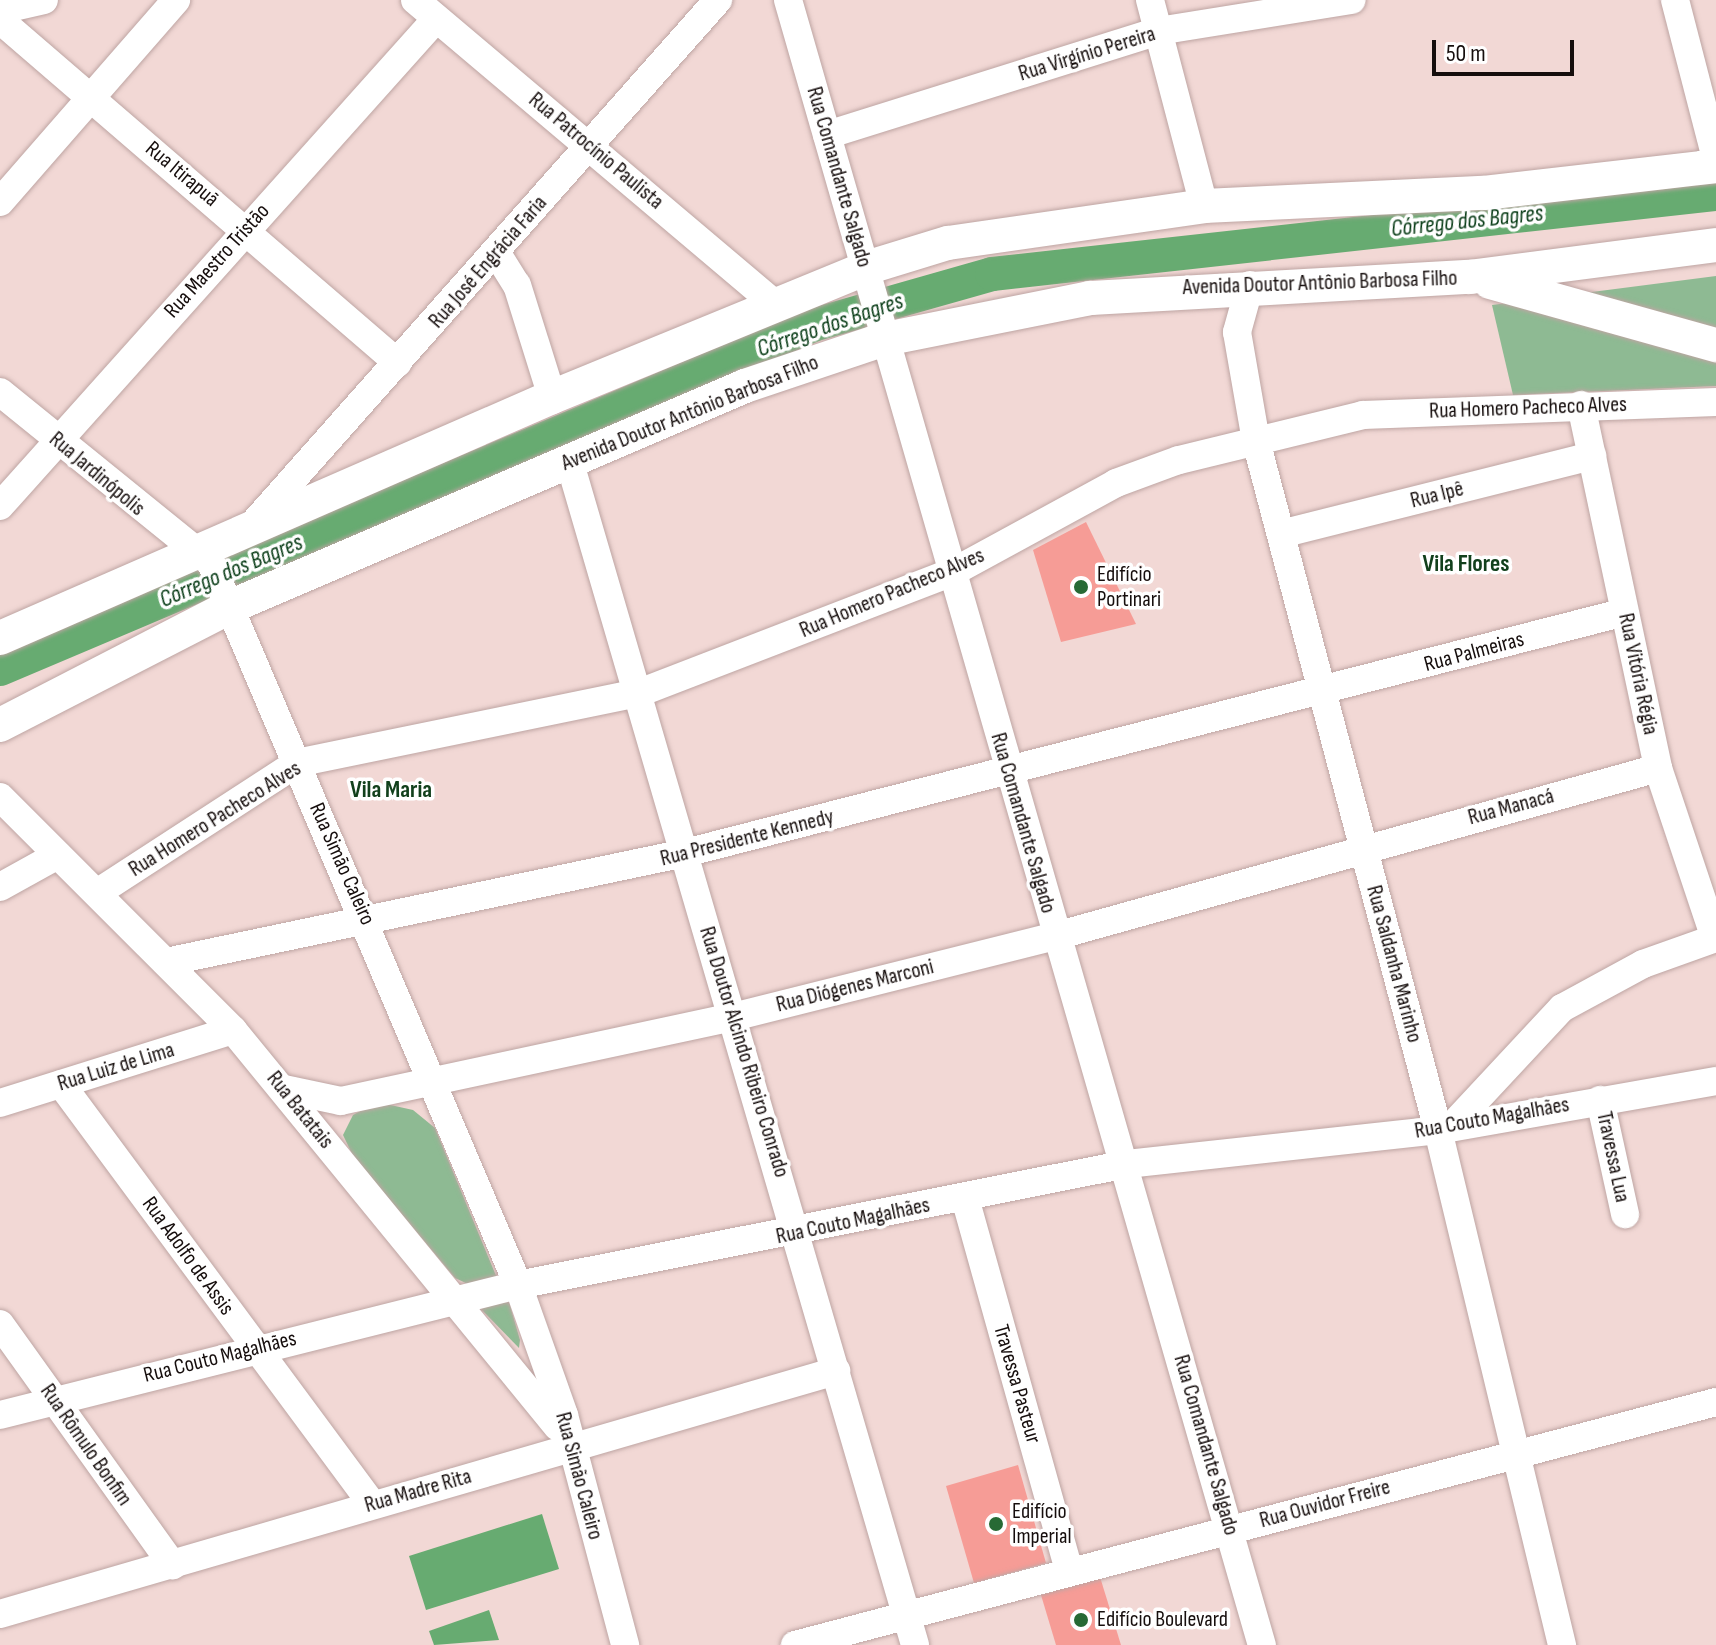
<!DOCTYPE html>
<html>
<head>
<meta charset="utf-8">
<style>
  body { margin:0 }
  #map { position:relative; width:1716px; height:1645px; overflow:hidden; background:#f2d8d5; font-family:"Sofia Sans Condensed",sans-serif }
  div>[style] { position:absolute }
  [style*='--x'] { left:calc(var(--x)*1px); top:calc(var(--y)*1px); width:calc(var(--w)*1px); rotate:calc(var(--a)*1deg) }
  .green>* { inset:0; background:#8eba93 }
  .water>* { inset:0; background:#67ab71 }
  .river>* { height:34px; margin:-17px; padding:0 17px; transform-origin:17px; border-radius:17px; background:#67ab71 }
  .building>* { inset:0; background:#f69c96 }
  .roads { filter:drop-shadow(0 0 2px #bea5a3) drop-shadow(0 0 2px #bea5a3) }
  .minor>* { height:28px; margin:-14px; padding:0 14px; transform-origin:14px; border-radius:14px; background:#fff }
  .major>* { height:34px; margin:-17px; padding:0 17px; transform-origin:17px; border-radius:17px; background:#fff }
  .dots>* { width:22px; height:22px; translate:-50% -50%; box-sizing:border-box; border:4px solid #fff; border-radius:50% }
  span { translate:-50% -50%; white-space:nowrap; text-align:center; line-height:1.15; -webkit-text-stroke:7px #fff; paint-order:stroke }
  .street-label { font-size:22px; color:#160e0d }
  .poi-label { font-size:22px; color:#160e0d }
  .left { translate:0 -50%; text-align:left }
  .water-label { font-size:24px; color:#063a14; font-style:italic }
  .neighbourhood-label { font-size:24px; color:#12401c; font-weight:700 }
  .scale { position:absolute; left:1432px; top:40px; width:142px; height:36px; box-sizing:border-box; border:4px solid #160e0d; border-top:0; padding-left:10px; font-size:24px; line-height:28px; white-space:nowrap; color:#160e0d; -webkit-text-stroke:6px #fff; paint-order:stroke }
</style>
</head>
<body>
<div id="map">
  <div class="green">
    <i style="clip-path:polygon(1716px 276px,1716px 386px,1513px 395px,1492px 305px)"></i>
    <i style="clip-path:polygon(377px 1102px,413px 1110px,435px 1128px,497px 1278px,470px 1285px,455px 1278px,353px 1156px,343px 1135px,353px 1115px)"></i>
    <i style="clip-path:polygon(509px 1302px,520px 1340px,519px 1348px,478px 1306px)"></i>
  </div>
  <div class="water">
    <i style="clip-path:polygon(542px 1514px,559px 1569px,426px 1610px,409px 1556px)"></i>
    <i style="clip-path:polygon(489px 1610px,499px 1640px,434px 1645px,429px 1631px)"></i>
  </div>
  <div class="river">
    <i style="--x:0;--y:669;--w:883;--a:-22.93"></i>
    <i style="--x:813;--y:325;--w:186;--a:-15.9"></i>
    <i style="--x:992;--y:274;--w:728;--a:-6.31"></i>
  </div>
  <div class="building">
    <i style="clip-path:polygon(1086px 522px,1136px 624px,1061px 642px,1033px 550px)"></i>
    <i style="clip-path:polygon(1018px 1465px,1046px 1563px,974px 1583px,946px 1486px)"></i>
    <i style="clip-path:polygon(1100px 1577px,1121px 1645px,1056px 1645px,1041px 1595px)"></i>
  </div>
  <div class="roads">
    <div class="minor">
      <i style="--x:415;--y:0;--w:471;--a:40.2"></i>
      <i style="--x:788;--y:0;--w:1712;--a:73.93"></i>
      <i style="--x:1150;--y:0;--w:213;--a:75.3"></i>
      <i style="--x:1675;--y:0;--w:163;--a:75.5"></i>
      <i style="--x:0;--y:10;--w:45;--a:-12.8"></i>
      <i style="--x:0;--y:20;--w:525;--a:40.76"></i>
      <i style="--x:827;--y:135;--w:347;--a:-17.4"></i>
      <i style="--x:1158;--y:31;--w:196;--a:-9.1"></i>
      <i style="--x:0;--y:202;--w:268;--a:-48.9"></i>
      <i style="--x:496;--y:252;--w:39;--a:58"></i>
      <i style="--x:517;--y:285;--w:117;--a:72.6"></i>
      <i style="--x:1250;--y:285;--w:49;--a:105.5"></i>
      <i style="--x:1237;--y:332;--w:111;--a:80.1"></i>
      <i style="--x:1256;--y:441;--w:713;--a:75.2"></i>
      <i style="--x:1438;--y:1130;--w:530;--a:76.46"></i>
      <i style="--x:0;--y:392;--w:272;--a:39"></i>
      <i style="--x:211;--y:563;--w:785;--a:66.96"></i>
      <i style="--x:518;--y:1285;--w:138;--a:70.5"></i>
      <i style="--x:564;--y:1415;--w:238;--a:75.1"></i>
      <i style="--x:1581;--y:405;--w:371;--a:78"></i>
      <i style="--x:1658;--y:768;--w:179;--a:71.5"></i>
      <i style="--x:569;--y:460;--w:1234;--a:73.72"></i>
      <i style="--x:0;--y:506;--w:654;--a:-48.16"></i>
      <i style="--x:255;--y:522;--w:698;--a:-48.43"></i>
      <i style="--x:1281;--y:534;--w:321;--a:-14.1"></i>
      <i style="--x:0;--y:797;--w:330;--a:45"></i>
      <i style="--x:233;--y:1030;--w:512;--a:50.71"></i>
      <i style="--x:0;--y:887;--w:66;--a:-28.9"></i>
      <i style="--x:97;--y:893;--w:239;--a:-33"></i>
      <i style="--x:297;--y:763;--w:349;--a:-11.6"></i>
      <i style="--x:639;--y:693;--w:337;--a:-21.1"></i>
      <i style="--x:953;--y:572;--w:186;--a:-28.6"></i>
      <i style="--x:1116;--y:483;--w:67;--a:-20.1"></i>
      <i style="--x:1179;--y:460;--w:189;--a:-13.7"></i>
      <i style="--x:1363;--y:415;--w:353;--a:-2.1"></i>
      <i style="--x:166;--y:962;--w:530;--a:-11.86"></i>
      <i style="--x:685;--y:853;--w:970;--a:-14.38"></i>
      <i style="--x:61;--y:1084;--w:523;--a:53.48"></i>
      <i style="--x:284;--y:1089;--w:58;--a:11.9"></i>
      <i style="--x:341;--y:1101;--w:401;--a:-12.1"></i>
      <i style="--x:733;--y:1017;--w:333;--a:-14.1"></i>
      <i style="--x:1056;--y:936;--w:625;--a:-15.59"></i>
      <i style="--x:1600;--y:1100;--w:117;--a:77.6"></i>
      <i style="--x:0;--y:1103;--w:244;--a:-17.4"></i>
      <i style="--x:1450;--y:1128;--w:164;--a:-47"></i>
      <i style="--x:1562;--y:1008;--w:92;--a:-28.5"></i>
      <i style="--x:1643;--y:964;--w:77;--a:-19.6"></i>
      <i style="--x:965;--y:1198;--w:387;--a:74.4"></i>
      <i style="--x:0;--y:1324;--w:297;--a:54.4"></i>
      <i style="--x:0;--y:1415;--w:534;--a:-14.09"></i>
      <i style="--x:518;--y:1285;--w:621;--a:-11.24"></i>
      <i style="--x:1127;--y:1164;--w:313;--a:-6.2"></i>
      <i style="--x:1438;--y:1130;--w:282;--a:-10"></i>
      <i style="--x:0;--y:1614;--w:871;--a:-16.21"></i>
      <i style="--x:795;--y:1645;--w:953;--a:-14.78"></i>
    </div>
    <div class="major">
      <i style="--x:1490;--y:282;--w:235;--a:15.6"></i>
      <i style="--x:0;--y:638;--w:602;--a:-23.59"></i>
      <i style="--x:552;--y:397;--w:339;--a:-22.3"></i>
      <i style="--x:866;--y:268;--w:86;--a:-17"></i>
      <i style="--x:948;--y:243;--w:259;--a:-8.2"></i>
      <i style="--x:1204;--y:206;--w:280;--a:-2.7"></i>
      <i style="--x:1484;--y:193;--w:234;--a:-6.6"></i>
      <i style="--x:0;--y:725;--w:261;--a:-27.2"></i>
      <i style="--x:232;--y:606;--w:558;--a:-23.21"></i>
      <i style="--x:745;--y:386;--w:148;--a:-18.6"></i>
      <i style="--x:885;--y:339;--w:209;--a:-11.3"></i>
      <i style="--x:1090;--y:298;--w:381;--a:-3.2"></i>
      <i style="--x:1470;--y:277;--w:248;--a:-7.4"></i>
    </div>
  </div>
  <div class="dots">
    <i style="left:1081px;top:587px;background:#276a35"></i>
    <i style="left:996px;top:1524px;background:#276a35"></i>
    <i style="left:1081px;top:1620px;background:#276a35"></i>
  </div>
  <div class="street-label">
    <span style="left:1087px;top:54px;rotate:-17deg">Rua Virgínio Pereira</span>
    <span style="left:596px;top:151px;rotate:40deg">Rua Patrocínio Paulista</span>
    <span style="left:182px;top:174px;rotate:40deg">Rua Itirapuã</span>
    <span style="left:839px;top:177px;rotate:74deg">Rua Comandante Salgado</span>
    <span style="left:217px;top:261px;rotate:-48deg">Rua Maestro Tristão</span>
    <span style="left:488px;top:262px;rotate:-49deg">Rua José Engrácia Faria</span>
    <span style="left:1320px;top:283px;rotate:-2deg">Avenida Doutor Antônio Barbosa Filho</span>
    <span style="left:1528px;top:408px;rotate:-2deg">Rua Homero Pacheco Alves</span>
    <span style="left:690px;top:413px;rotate:-22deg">Avenida Doutor Antônio Barbosa Filho</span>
    <span style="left:97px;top:474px;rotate:40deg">Rua Jardinópolis</span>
    <span style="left:1437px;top:495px;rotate:-14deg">Rua Ipê</span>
    <span style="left:892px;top:593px;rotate:-23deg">Rua Homero Pacheco Alves</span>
    <span style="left:1474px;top:652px;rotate:-15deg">Rua Palmeiras</span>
    <span style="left:1638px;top:674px;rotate:78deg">Rua Vitória Régia</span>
    <span style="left:1511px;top:807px;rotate:-15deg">Rua Manacá</span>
    <span style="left:215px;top:819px;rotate:-32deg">Rua Homero Pacheco Alves</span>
    <span style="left:1023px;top:823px;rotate:74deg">Rua Comandante Salgado</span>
    <span style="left:747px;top:838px;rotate:-14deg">Rua Presidente Kennedy</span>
    <span style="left:342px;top:864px;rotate:66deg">Rua Simão Caleiro</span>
    <span style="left:1394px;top:964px;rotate:75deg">Rua Saldanha Marinho</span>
    <span style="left:855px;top:986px;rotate:-14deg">Rua Diógenes Marconi</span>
    <span style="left:744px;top:1052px;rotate:73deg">Rua Doutor Alcindo Ribeiro Conrado</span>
    <span style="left:116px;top:1067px;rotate:-17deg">Rua Luiz de Lima</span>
    <span style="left:300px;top:1110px;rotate:51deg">Rua Batatais</span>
    <span style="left:1492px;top:1118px;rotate:-10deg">Rua Couto Magalhães</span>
    <span style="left:1613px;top:1157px;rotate:78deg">Travessa Lua</span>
    <span style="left:853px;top:1221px;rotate:-12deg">Rua Couto Magalhães</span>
    <span style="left:188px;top:1256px;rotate:54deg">Rua Adolfo de Assis</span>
    <span style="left:220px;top:1357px;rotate:-14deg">Rua Couto Magalhães</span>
    <span style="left:1017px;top:1384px;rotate:74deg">Travessa Pasteur</span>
    <span style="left:86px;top:1445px;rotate:55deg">Rua Rômulo Bonfim</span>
    <span style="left:1206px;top:1445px;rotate:74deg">Rua Comandante Salgado</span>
    <span style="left:579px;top:1476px;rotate:75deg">Rua Simão Caleiro</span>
    <span style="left:418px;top:1491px;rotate:-16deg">Rua Madre Rita</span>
    <span style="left:1325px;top:1504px;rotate:-15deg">Rua Ouvidor Freire</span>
  </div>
  <div class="poi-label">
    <span class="left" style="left:1097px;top:587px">Edifício<br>Portinari</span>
    <span class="left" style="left:1012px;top:1524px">Edifício<br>Imperial</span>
    <span class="left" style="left:1097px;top:1620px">Edifício Boulevard</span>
  </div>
  <div class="water-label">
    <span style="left:1467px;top:221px;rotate:-6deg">Córrego dos Bagres</span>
    <span style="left:830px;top:325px;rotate:-19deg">Córrego dos Bagres</span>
    <span style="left:231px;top:571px;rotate:-23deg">Córrego dos Bagres</span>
  </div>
  <div class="neighbourhood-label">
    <span style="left:1466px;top:564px">Vila Flores</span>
    <span style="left:391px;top:790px">Vila Maria</span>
  </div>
  <div class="scale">50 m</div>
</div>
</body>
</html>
